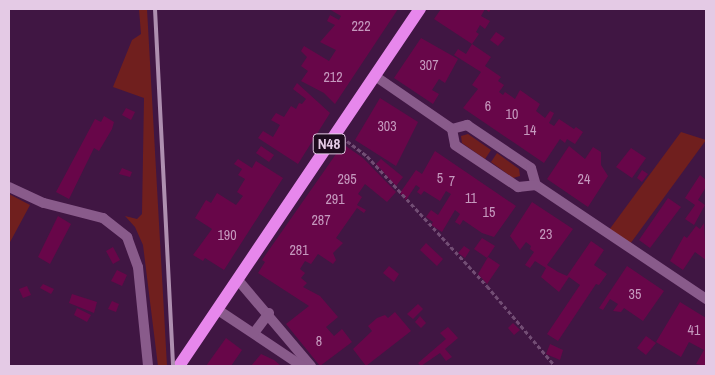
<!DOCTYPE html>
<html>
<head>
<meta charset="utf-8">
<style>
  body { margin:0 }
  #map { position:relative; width:715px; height:375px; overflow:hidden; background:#401643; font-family:"Archivo Narrow",sans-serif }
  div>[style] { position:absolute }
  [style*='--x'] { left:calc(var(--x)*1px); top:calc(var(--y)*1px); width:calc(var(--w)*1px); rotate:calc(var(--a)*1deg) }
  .green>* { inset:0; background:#701f1e }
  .building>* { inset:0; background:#680649 }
  .path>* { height:3px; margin-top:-1.5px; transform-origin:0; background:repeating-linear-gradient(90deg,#724d74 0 4px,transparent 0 6.5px) }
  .street>* { height:10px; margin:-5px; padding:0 5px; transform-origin:5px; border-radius:5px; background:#895b8b }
  .primary>* { height:12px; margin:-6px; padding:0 6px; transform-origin:6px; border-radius:6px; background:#e787ec }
  .rail>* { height:4px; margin:-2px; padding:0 2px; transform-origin:2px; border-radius:2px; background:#ae8fb0 }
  span { translate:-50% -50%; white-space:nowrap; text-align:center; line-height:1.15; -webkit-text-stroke:4px #1d0b1e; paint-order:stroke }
  .number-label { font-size:14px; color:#c599be }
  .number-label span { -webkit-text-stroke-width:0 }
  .shield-label span { padding:1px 4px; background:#1d0b1e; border:1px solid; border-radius:4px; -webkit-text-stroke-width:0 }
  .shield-label { font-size:15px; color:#e4cae5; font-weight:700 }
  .frame { position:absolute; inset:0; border:10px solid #e4cae5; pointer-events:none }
</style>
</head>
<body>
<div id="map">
  <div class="green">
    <i style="clip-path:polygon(139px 9px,147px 9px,167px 366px,158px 366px,143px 245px,135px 227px,125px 216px,137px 219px,142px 214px,144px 98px,113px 87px,132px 40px,141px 34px)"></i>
    <i style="clip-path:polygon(681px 132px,706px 140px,630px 244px,609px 230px)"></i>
    <i style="clip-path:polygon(468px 134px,491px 150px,485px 159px,462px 143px,461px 136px)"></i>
    <i style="clip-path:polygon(497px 153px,519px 169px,520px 176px,513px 178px,491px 162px)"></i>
    <i style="clip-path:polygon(9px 194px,30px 205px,9px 244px)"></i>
  </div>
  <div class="building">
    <i style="clip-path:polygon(329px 9px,398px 9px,335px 104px,324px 93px,301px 81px,308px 71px,301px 66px,307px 57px,301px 51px,304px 46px,329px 61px,336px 50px,320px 42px,335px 25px,327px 21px,330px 15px,339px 20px,341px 16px)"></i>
    <i style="clip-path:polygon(441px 9px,491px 9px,489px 12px,485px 9px,481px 16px,490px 21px,485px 29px,480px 25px,476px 32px,479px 34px,472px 44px,491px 57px,485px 66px,501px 77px,498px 81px,504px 85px,499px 92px,503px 95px,505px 92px,515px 99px,520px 90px,540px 104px,536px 111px,545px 118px,550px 111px,554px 113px,549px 123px,554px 126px,559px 119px,574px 129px,576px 127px,583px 132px,575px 144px,567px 139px,565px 143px,560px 139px,544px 163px,463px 108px,478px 89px,472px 85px,481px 72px,454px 55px,458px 49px,466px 54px,472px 44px,434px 19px)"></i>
    <i style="clip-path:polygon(496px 32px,505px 38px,498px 46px,490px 40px)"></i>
    <i style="clip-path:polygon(421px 38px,458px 59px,445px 83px,439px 79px,432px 90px,439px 94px,433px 104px,394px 78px)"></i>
    <i style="clip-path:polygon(297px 83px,330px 113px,298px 164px,258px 138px,263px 131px,273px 137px,280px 125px,271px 120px,276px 113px,284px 117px,291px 106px,296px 109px,299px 103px,302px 104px,306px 99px,293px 89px)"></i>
    <i style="clip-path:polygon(380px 98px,418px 122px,396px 166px,355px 140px)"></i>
    <i style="clip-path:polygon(126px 108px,135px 112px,131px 120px,122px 115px)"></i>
    <i style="clip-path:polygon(104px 116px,114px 122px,112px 129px,99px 151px,94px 148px,69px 199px,56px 192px,95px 119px,101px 122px)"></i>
    <i style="clip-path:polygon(343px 144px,363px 158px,396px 192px,387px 202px,365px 184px,358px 194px,362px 197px,357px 205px,366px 210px,364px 213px,357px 208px,336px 238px,343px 243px,333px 253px,336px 260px,333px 264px,318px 254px,311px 264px,305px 261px,300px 269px,305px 273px,301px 278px,307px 283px,303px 287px,320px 296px,338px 317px,326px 327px,334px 336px,342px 329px,352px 342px,320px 366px,286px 324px,309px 306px,258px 273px,265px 262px,262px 260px)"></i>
    <i style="clip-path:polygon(261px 146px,274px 155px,269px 162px,256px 153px)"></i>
    <i style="clip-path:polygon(569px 146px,585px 159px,593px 147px,601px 152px,601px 165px,608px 176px,588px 207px,547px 179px)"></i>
    <i style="clip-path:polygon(631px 148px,646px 158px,632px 178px,616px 167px)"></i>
    <i style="clip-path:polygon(435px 151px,516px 206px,494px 237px,482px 233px,463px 220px,460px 225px,455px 222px,460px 214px,455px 210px,442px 232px,431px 225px,433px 222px,426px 217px,431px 210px,438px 215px,451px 194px,446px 191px,440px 201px,424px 191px,421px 195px,417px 192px,420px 188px,416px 185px,406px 200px,400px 193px,416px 170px,422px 174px)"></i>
    <i style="clip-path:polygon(238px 159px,252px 168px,256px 161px,283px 178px,224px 270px,205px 258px,203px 261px,193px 255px,212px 229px,195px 218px,206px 200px,211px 203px,217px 193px,236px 205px,243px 196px,237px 192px,245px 179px,238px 175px,242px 169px,234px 164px)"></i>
    <i style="clip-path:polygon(381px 159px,403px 177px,396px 186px,376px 164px)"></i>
    <i style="clip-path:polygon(122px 168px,132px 172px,130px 177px,119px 174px)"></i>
    <i style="clip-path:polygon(642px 170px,648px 174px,642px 182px,637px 178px)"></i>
    <i style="clip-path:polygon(700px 175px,706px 180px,706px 187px,698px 200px,705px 205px,694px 225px,685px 219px,695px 205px,685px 198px)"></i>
    <i style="clip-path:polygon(668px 198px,681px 207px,650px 248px,639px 240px)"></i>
    <i style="clip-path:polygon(532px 202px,573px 229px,547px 265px,558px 272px,567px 276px,591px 241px,604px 250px,594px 265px,607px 274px,599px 285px,596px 284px,558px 341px,547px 334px,580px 285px,569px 277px,559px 292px,541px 277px,546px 268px,535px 261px,530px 268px,525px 265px,534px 252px,530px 249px,531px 246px,526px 242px,520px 250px,510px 236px)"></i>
    <i style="clip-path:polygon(58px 216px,71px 224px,50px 264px,38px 257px)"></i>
    <i style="clip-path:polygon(704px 223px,706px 260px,695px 252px,683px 270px,670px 261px,684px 236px,687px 238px,696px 226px,700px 229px)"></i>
    <i style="clip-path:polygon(482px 238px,495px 246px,487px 258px,474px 249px)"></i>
    <i style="clip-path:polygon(426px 243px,443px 259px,437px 266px,420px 250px)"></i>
    <i style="clip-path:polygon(464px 246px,470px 250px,465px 258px,458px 253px)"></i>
    <i style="clip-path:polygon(113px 247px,120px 260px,113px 264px,106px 251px)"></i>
    <i style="clip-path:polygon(488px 257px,500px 265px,487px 284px,478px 274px)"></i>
    <i style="clip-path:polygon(389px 266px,399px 274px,394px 282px,383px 273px)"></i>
    <i style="clip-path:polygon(627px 266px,664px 291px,643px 321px,624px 308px,621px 312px,613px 311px,618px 304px,610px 299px,603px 310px,599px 308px)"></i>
    <i style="clip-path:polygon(117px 270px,127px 275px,122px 286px,111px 281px)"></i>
    <i style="clip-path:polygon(43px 284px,54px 289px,51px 294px,40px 288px)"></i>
    <i style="clip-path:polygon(27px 286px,31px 295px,23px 298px,19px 289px)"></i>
    <i style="clip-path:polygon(72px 294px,97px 302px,94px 313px,69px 303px)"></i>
    <i style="clip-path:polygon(112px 301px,119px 304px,116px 312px,108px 309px)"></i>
    <i style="clip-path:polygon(680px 302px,706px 318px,706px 366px,696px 364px,704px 350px,689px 342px,681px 357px,656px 342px)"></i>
    <i style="clip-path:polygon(418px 304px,423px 309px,413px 319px,407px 314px)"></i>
    <i style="clip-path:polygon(77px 308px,91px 315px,87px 322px,74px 315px)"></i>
    <i style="clip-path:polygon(395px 312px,411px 331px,366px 366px,353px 349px,372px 331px,368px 326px,377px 318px,385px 315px,388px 318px)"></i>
    <i style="clip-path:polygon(420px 316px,426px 323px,421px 328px,415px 322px)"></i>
    <i style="clip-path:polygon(513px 323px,520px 330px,514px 335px,508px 328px)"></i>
    <i style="clip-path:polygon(448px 327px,458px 338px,445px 349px,452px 357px,446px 361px,440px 353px,421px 366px,418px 363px,446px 339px,440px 333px)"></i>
    <i style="clip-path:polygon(646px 336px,656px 343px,646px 355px,637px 348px)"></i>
    <i style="clip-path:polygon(226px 338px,242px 350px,231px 366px,206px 366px)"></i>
    <i style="clip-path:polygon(550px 344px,563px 350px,560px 360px,546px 354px)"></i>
    <i style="clip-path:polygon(261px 354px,274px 360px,281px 366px,251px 366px)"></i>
  </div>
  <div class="path">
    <i style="--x:347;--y:141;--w:25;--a:37"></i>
    <i style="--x:367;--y:156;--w:177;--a:47.3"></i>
    <i style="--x:487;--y:286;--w:105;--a:49.6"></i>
  </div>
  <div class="street">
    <i style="--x:375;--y:76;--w:93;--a:34.5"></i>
    <i style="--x:452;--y:129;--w:16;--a:-15"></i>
    <i style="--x:467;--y:125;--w:77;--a:33.9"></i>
    <i style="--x:531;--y:168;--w:18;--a:74"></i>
    <i style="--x:536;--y:185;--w:205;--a:33.8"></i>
    <i style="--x:452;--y:129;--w:16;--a:79"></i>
    <i style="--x:455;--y:145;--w:76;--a:33.7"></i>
    <i style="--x:518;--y:187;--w:18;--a:-6"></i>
    <i style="--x:9;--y:187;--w:38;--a:25"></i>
    <i style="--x:44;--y:203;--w:61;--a:14.3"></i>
    <i style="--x:103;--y:218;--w:31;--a:38"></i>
    <i style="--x:127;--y:237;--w:32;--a:70"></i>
    <i style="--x:138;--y:267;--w:100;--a:84.2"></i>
    <i style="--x:238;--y:280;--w:113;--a:49.7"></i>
    <i style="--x:218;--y:310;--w:101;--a:33.7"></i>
    <i style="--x:254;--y:333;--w:25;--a:-53"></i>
  </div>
  <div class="primary">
    <i style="--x:179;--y:366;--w:431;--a:-56"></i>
  </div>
  <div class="rail">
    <i style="--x:155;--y:9;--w:357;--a:87.1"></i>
  </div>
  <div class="number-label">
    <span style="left:361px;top:26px">222</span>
    <span style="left:429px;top:65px">307</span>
    <span style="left:333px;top:77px">212</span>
    <span style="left:488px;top:106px">6</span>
    <span style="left:512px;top:114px">10</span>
    <span style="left:387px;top:126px">303</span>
    <span style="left:530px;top:130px">14</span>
    <span style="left:440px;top:178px">5</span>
    <span style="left:347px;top:179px">295</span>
    <span style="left:584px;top:179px">24</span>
    <span style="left:452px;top:181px">7</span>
    <span style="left:471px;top:198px">11</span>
    <span style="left:335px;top:199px">291</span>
    <span style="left:489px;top:212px">15</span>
    <span style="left:321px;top:220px">287</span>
    <span style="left:546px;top:234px">23</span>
    <span style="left:227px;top:235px">190</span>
    <span style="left:299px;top:250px">281</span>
    <span style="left:635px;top:294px">35</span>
    <span style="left:694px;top:330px">41</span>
    <span style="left:319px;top:341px">8</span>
  </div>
  <div class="shield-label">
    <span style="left:329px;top:144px">N48</span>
  </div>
  <div class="frame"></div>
</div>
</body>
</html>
